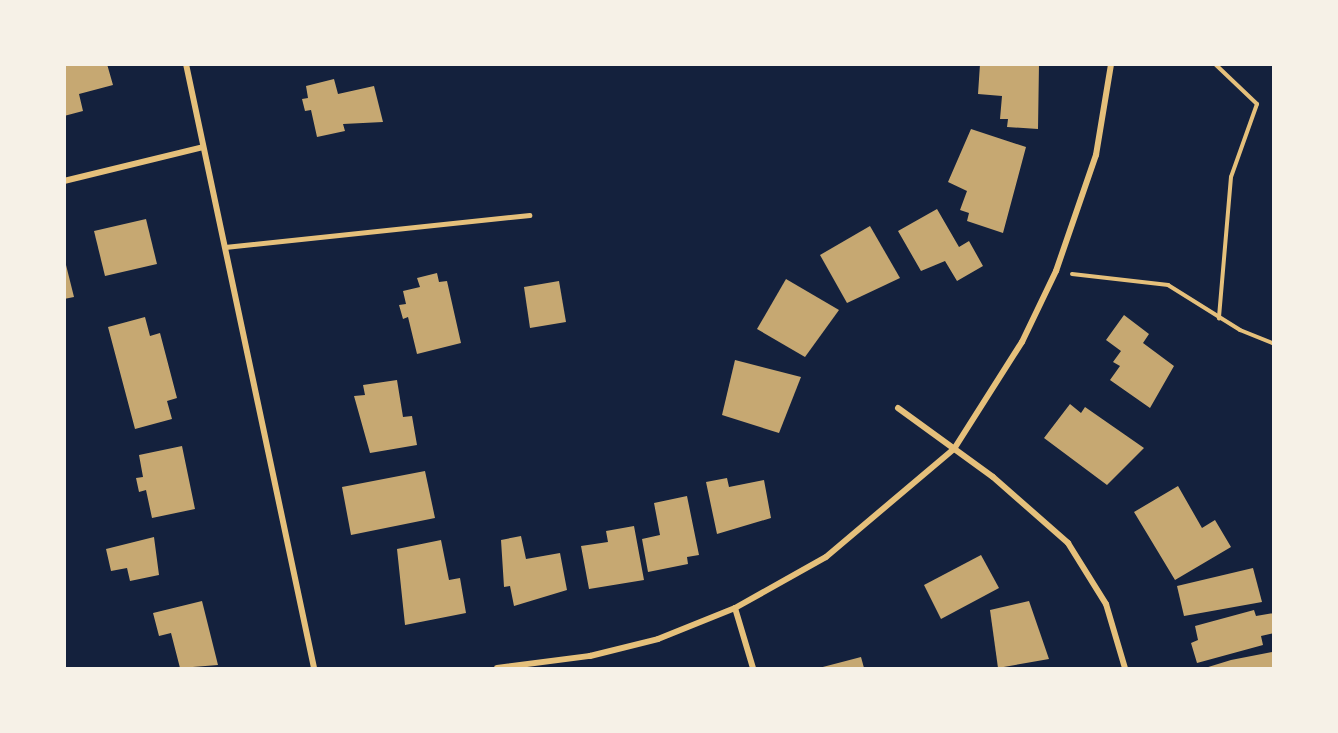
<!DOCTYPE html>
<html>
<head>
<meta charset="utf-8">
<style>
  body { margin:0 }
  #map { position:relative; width:1338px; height:733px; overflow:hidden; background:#14213d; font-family:"Golos Text",sans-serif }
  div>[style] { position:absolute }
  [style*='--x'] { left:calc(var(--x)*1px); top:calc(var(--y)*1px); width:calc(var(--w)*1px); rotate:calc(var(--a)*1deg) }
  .building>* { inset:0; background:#c6a872 }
  .path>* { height:4px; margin:-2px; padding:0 2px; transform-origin:2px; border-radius:2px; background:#e5c07b }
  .service>* { height:4.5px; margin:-2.25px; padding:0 2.25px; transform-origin:2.25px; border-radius:2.25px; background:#e5c07b }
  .minor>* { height:6px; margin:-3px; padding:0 3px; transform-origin:3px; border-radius:3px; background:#e5c07b }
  span { translate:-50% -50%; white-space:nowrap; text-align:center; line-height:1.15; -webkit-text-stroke:5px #f6f1e7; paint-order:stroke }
  .frame { position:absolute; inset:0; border:66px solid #f6f1e7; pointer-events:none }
</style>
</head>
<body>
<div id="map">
  <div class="building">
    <i style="clip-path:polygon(64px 64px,107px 64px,113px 85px,79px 94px,83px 111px,64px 116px)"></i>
    <i style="clip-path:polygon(980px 64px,1039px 64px,1038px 129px,1007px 127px,1008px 119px,1000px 119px,1002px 96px,978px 94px)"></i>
    <i style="clip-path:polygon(334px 79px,338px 94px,374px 86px,383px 122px,343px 124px,345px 131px,317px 137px,311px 110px,305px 111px,302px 99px,308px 98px,306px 86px)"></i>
    <i style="clip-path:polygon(971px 129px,1026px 147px,1003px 233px,967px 221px,969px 213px,960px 210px,967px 191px,948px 182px)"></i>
    <i style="clip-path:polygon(937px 209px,959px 247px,969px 241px,983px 266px,957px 281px,945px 261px,921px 271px,898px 231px)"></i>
    <i style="clip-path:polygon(146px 219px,157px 264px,105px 276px,94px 231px)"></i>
    <i style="clip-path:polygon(870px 226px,900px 278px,847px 303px,820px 255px)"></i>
    <i style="clip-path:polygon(64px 257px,74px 297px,64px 299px)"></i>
    <i style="clip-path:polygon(437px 273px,439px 282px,447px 281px,461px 343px,417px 354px,408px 317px,403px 319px,399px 305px,406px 304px,403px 291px,420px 287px,417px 278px)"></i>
    <i style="clip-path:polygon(786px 279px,839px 310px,805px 357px,757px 329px)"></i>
    <i style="clip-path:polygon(559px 281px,566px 322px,530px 328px,524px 287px)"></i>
    <i style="clip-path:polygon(1124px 315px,1149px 334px,1143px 343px,1174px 366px,1150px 408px,1110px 380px,1120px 366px,1113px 362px,1121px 351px,1106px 340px)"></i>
    <i style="clip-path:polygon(145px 317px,150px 336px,160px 333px,177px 398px,167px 401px,172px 419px,135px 429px,108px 327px)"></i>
    <i style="clip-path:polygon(735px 360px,801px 377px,779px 433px,722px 415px)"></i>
    <i style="clip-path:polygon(397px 380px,403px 417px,412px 416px,417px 445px,370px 453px,354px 396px,365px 395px,363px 385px)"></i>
    <i style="clip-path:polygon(1070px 404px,1081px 413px,1085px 407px,1144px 448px,1107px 485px,1044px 438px)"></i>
    <i style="clip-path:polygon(182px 446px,195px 509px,152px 518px,146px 490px,139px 492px,136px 478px,143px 477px,139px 455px)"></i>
    <i style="clip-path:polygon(425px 471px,435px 518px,351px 535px,342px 487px)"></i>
    <i style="clip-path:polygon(727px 478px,729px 487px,764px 480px,771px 518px,717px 534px,706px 482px)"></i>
    <i style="clip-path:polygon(1178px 486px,1202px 528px,1215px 520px,1231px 547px,1175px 580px,1134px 512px)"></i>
    <i style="clip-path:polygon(687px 496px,699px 555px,687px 557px,688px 564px,648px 572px,642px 539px,660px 535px,654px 503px)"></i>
    <i style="clip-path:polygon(634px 526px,644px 580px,589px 589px,581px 546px,608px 542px,606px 531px)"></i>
    <i style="clip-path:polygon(521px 536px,526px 559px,560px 553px,567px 590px,514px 606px,510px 586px,504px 587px,501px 540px)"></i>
    <i style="clip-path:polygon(154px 537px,159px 575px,130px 581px,127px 568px,111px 571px,106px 549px)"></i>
    <i style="clip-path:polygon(441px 540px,449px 580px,460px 578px,466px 613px,405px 625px,397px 549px)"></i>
    <i style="clip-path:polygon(981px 555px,999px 588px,941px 619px,924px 585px)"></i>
    <i style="clip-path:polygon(1253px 568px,1262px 602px,1184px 616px,1177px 586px)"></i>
    <i style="clip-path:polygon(202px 601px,218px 665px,180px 668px,171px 633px,159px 636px,153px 613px)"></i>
    <i style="clip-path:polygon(1029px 601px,1049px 659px,998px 668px,990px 610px)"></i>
    <i style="clip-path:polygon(1254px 610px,1256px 616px,1274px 613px,1274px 633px,1261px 636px,1263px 645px,1197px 663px,1191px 643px,1198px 640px,1195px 626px)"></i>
    <i style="clip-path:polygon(1272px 652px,1274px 668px,1205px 668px,1231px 660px)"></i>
    <i style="clip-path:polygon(861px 657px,864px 668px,819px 668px)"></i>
  </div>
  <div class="path">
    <i style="--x:1215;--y:64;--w:58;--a:43.6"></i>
    <i style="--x:1257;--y:104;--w:77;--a:109.6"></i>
    <i style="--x:1231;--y:177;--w:142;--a:94.9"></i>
    <i style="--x:1072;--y:274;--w:97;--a:6.5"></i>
    <i style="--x:1168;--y:285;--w:85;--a:32"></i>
    <i style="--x:1240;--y:330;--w:37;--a:22"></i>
  </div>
  <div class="service">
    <i style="--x:225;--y:247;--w:306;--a:-6"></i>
  </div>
  <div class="minor">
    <i style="--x:186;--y:64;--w:617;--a:78.03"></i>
    <i style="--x:64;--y:181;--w:143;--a:-13.7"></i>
    <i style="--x:898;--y:408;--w:117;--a:36"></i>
    <i style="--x:993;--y:477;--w:100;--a:41.3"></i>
    <i style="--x:1068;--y:543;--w:72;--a:58.1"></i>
    <i style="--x:1106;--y:604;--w:67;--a:73.5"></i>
    <i style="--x:735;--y:608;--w:63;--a:73.3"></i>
    <i style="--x:497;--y:668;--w:94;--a:-7.4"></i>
    <i style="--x:590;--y:656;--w:70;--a:-14"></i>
    <i style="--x:658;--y:639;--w:83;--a:-21.9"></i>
    <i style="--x:735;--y:608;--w:104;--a:-29.3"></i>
    <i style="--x:826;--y:557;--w:167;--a:-40.2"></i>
    <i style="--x:954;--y:449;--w:127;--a:-57.6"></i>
    <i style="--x:1022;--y:342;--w:79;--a:-64.4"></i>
    <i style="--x:1056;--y:271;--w:123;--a:-71"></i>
    <i style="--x:1096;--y:155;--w:92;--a:-80.6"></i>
  </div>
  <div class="frame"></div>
</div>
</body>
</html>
